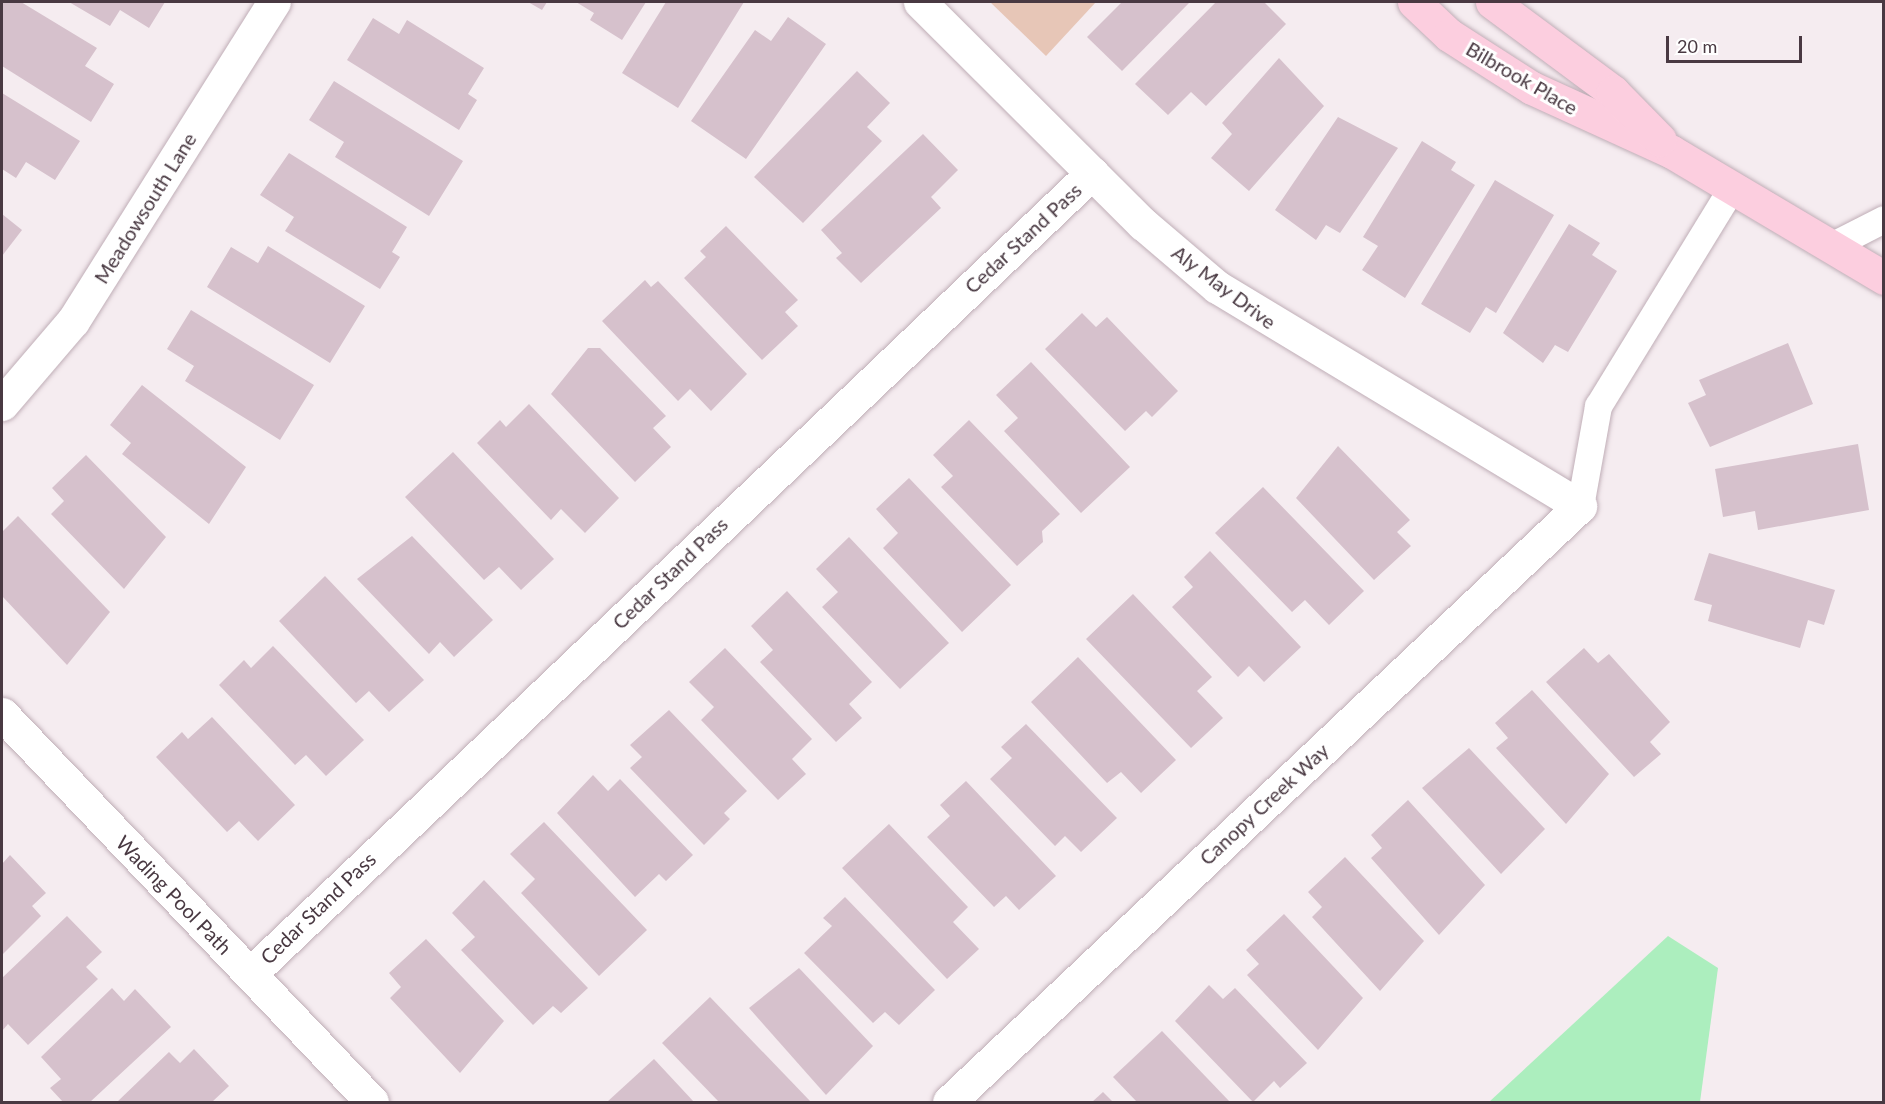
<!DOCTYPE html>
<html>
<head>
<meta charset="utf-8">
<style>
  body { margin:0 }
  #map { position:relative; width:1885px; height:1104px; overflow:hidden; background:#f5ecf0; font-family:Lato,sans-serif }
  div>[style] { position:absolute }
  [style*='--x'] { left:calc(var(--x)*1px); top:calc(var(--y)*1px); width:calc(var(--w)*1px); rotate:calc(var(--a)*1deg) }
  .green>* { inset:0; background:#e7c6b7 }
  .water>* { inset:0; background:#aceebe }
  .building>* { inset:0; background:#d6c1cc }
  .roads { filter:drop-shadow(0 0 2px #c0aeb7) drop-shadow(0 0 2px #c0aeb7) }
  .lane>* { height:27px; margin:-13.5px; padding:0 13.5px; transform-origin:13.5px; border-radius:13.5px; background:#fff }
  .street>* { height:33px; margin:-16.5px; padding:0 16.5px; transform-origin:16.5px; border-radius:16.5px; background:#fff }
  .secondary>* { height:33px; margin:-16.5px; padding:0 16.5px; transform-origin:16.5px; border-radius:16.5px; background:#fccedf }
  span { translate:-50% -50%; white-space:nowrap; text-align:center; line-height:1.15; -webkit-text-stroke:6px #fff; paint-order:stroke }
  .street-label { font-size:20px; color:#493942 }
  .frame { position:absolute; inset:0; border:3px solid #493942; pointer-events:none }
  .scale { position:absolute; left:1666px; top:36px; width:136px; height:27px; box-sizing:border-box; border:3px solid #493942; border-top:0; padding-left:8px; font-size:18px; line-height:21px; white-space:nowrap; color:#493942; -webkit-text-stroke:4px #fff; paint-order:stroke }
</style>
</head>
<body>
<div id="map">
  <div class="green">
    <i style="clip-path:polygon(990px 2px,1096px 2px,1046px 56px)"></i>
  </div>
  <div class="water">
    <i style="clip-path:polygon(1668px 936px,1718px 968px,1700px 1102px,1489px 1102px)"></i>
  </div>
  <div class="building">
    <i style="clip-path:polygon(2px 2px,21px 2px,97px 48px,85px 66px,114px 84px,91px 122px,2px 66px)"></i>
    <i style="clip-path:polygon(69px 2px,165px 2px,149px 28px,120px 10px,110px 26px)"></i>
    <i style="clip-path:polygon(528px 2px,547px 2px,542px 10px)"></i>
    <i style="clip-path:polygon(576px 2px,646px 2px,622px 40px,590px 20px,594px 13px)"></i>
    <i style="clip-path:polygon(666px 2px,744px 2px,678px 108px,622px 73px)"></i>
    <i style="clip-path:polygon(1122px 2px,1190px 2px,1122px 71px,1087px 37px)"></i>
    <i style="clip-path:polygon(1216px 2px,1264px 2px,1286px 24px,1206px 106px,1191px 92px,1168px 115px,1135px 84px)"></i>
    <i style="clip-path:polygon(788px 17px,826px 44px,746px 159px,691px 121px,755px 30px,771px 41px)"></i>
    <i style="clip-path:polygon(373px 18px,399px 34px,407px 20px,484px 68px,468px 94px,477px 100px,459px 130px,347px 60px)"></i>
    <i style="clip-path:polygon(1279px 58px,1324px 106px,1249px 191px,1211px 158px,1232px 134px,1222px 123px)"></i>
    <i style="clip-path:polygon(857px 71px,890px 103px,867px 127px,882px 141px,803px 223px,754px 177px)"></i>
    <i style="clip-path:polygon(334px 81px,463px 161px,429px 216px,335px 157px,344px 142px,309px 120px)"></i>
    <i style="clip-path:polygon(2px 93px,80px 141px,55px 180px,26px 162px,16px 178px,2px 169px)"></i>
    <i style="clip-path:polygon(1338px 117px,1398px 148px,1340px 233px,1326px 225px,1316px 240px,1275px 210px)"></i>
    <i style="clip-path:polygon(923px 134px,958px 170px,931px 197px,941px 208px,861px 283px,836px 258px,842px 253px,821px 230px)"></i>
    <i style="clip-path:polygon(1422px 141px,1456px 162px,1451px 170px,1475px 185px,1405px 298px,1362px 270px,1378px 246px,1363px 237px)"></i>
    <i style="clip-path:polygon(289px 153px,407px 227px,392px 252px,400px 257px,380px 289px,285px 231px,294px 217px,260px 195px)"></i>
    <i style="clip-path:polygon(1495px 180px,1554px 215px,1496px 313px,1486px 307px,1470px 333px,1421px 304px)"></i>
    <i style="clip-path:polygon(2px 214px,22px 230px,2px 256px)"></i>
    <i style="clip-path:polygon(1569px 224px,1600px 243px,1592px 255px,1617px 271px,1568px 352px,1555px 345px,1543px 363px,1503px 333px)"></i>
    <i style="clip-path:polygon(726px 226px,798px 300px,785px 312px,798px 326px,762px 360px,684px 278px,706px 257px,700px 251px)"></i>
    <i style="clip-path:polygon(268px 246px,365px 306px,330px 363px,207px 287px,231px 247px,258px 263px)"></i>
    <i style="clip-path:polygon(645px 280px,651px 287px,658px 281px,747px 374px,711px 411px,690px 389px,678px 401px,602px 321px)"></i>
    <i style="clip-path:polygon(191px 310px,314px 385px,280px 440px,185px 381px,194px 366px,167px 349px)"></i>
    <i style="clip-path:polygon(1082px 313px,1096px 327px,1107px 317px,1178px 391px,1152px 417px,1146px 411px,1125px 431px,1045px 349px)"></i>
    <i style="clip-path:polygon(1788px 343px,1813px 404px,1710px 447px,1688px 403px,1706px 395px,1699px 380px)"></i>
    <i style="clip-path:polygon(588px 348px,600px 348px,666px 416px,653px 428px,671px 447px,635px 482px,551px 394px)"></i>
    <i style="clip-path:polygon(1031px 362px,1130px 467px,1081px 513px,1004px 431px,1018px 418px,996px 395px)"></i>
    <i style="clip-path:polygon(142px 385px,246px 467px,209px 524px,122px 454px,131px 443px,110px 425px)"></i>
    <i style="clip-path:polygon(529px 404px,619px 498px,585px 533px,561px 509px,551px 520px,477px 443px,500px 420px,506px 427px)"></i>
    <i style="clip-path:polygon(969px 420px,1060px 514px,1042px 531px,1043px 542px,1017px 566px,941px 487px,953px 476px,933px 455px)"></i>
    <i style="clip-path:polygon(1858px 444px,1869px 510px,1758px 530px,1755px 511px,1723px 517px,1715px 469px)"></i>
    <i style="clip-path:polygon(1338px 446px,1410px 520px,1397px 532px,1411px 546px,1374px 580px,1296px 498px)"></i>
    <i style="clip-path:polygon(453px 452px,554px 559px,521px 590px,499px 567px,484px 580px,405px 497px)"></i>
    <i style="clip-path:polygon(86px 455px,166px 537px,124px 589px,51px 514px,64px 501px,52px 488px)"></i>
    <i style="clip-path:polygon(909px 478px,1011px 585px,962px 632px,883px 548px,898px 533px,876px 509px)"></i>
    <i style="clip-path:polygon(1263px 487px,1364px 591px,1329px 625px,1305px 600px,1292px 612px,1215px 533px)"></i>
    <i style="clip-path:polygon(18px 516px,110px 612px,67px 665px,2px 596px,2px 532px)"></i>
    <i style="clip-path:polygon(412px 536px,493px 620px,454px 657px,440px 642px,429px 654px,357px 579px)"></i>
    <i style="clip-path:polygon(849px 537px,949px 643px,900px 689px,822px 607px,838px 592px,816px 569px)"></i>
    <i style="clip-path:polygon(1210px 551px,1301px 647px,1264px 682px,1249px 666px,1238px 677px,1172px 607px,1193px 587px,1184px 577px)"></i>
    <i style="clip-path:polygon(1709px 553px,1835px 590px,1824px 625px,1808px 620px,1800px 648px,1708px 621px,1712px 605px,1694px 600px)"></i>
    <i style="clip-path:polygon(325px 576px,424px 680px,389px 712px,369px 691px,356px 703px,279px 621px)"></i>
    <i style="clip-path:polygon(787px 591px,872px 682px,849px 704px,862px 718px,836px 742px,760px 662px,773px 650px,751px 626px)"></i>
    <i style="clip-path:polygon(1133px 594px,1212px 677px,1197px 691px,1223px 718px,1191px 748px,1086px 639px)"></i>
    <i style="clip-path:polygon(273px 646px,364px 740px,326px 776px,306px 755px,295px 765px,219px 685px,244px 660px,251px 668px)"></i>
    <i style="clip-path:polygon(725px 648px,812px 739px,792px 759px,806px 774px,778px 800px,701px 720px,714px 707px,689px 682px)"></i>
    <i style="clip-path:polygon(1584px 648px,1598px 663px,1609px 654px,1670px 722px,1650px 742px,1661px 754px,1634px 777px,1546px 682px)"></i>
    <i style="clip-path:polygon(1078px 657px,1176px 760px,1141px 793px,1121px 772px,1107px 783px,1031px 702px)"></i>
    <i style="clip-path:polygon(1532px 690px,1609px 774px,1566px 824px,1496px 748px,1508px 738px,1495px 723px)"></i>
    <i style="clip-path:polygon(669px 710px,747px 791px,724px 813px,730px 819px,704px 845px,630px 768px,642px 757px,630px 745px)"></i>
    <i style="clip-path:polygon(212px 717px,295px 805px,258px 841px,239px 821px,227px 832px,156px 757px,182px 732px,188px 739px)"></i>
    <i style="clip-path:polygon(1026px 724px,1117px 818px,1081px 852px,1065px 836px,1055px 846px,990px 779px,1012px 758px,1001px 747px)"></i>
    <i style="clip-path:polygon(1469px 748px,1545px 829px,1501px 874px,1422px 788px)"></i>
    <i style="clip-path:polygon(593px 775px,608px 791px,620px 779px,693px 855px,666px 881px,659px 874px,635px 897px,557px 813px)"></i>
    <i style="clip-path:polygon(966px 781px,1056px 876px,1019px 910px,1006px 896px,994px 907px,927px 837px,950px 816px,940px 805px)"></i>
    <i style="clip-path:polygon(1408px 800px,1485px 885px,1439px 935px,1371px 858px,1382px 848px,1371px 835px)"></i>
    <i style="clip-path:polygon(544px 822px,647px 930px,599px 976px,521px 893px,535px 879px,510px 854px)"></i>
    <i style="clip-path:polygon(889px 824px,968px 907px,953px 922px,979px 949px,947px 979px,842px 868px)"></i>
    <i style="clip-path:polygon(10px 855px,46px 893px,32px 906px,41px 916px,2px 955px,2px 864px)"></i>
    <i style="clip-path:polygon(1345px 857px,1424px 941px,1380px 991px,1312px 917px,1322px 907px,1308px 892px)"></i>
    <i style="clip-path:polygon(484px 880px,588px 988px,561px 1013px,553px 1006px,533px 1025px,461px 950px,475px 937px,452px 913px)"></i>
    <i style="clip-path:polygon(845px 897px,935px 990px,899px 1025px,885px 1012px,873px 1023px,804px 953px,832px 926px,823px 918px)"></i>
    <i style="clip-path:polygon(1284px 914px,1363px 998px,1318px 1050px,1247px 975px,1259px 964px,1246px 950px)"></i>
    <i style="clip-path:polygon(67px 916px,102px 952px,86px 967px,98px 979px,28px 1045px,8px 1024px,2px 1031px,2px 978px)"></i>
    <i style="clip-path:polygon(426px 939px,504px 1021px,460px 1073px,390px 998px,401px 987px,389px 973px)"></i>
    <i style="clip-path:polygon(799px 968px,873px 1046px,826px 1095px,749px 1008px)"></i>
    <i style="clip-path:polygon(1209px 985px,1223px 999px,1235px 988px,1307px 1063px,1280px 1088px,1274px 1081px,1253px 1102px,1175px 1021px)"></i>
    <i style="clip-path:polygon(112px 988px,124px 1001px,135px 989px,171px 1027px,90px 1102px,63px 1102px,50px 1088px,61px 1079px,41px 1057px)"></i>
    <i style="clip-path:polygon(710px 997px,811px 1102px,719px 1102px,662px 1043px)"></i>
    <i style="clip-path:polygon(1162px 1031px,1230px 1102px,1137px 1102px,1113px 1077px)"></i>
    <i style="clip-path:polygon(194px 1049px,229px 1086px,212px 1102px,117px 1102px,169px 1052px,180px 1063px)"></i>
    <i style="clip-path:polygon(654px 1059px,694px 1102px,607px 1102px)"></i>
    <i style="clip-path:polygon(1103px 1092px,1113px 1102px,1092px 1102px)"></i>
  </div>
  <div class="roads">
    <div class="lane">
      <i style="--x:1831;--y:246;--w:59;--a:-27"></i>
      <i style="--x:1580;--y:506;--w:102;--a:-79.8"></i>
      <i style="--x:1598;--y:406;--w:257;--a:-58.5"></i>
    </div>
    <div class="street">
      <i style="--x:920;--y:2;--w:315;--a:44.9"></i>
      <i style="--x:1143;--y:224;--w:97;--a:40.4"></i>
      <i style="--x:1217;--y:287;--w:424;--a:31.1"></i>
      <i style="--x:1580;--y:506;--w:868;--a:136.63"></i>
      <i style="--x:2;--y:404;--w:109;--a:-49.5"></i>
      <i style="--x:73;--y:321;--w:377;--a:-57.8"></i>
      <i style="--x:2;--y:714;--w:536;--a:46.36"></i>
      <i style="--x:250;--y:974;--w:1162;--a:-43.57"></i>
    </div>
    <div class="secondary">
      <i style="--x:1414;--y:2;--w:48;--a:43.3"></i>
      <i style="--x:1449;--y:35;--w:98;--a:32.6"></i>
      <i style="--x:1532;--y:88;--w:154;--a:24.6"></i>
      <i style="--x:1672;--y:152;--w:247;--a:30.7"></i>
      <i style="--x:1492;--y:2;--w:151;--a:36.6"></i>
      <i style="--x:1613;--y:92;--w:67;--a:45.6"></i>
    </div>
  </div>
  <div class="street-label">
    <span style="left:1522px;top:78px;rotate:30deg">Bilbrook Place</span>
    <span style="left:145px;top:208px;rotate:-58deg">Meadowsouth Lane</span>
    <span style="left:1023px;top:238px;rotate:-43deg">Cedar Stand Pass</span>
    <span style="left:1224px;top:287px;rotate:37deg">Aly May Drive</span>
    <span style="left:670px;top:573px;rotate:-44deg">Cedar Stand Pass</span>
    <span style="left:1264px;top:804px;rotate:-43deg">Canopy Creek Way</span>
    <span style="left:174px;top:895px;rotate:46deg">Wading Pool Path</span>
    <span style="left:318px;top:908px;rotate:-44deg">Cedar Stand Pass</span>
  </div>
  <div class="frame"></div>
  <div class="scale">20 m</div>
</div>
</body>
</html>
